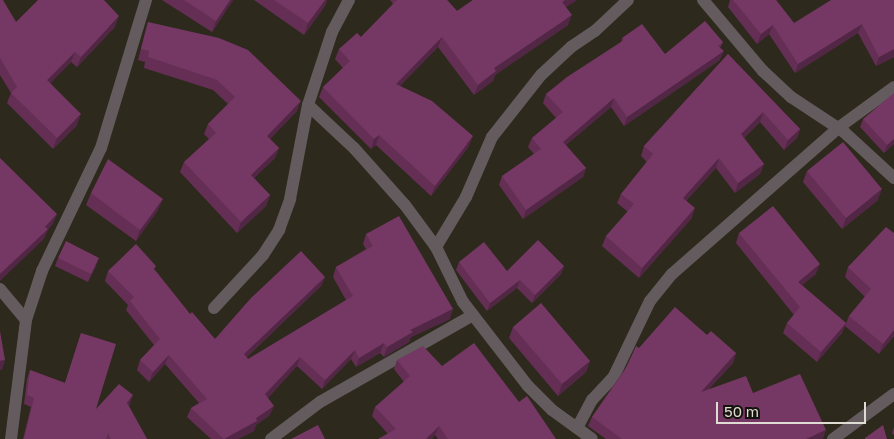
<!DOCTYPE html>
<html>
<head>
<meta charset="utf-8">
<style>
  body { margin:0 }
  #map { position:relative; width:894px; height:439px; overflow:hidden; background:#2d291c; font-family:"Golos Text",sans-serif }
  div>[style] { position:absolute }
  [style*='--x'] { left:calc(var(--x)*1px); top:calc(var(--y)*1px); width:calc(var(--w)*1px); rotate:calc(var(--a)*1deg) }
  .minor>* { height:12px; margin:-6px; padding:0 6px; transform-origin:6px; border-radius:6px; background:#635b5d }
  .wall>* { inset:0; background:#652f55 }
  .shaded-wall>* { inset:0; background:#522645 }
  .building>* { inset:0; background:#753763 }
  span { translate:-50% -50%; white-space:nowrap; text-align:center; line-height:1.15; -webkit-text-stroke:4px #14120c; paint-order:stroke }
  .scale { position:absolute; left:716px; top:402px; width:150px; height:22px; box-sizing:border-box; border:2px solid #dfdcd3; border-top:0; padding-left:6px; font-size:15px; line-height:18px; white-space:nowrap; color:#dfdcd3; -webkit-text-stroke:4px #14120c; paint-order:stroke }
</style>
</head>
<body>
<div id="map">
  <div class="minor">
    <i style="--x:703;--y:0;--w:93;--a:49.8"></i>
    <i style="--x:763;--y:71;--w:38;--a:43"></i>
    <i style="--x:791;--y:97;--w:64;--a:33.4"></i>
    <i style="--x:844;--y:132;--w:68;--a:42.6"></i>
    <i style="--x:308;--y:105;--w:63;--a:43.1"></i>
    <i style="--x:354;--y:148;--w:76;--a:48.2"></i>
    <i style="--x:405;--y:205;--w:52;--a:53.6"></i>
    <i style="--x:436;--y:247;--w:61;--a:63.9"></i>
    <i style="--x:463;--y:302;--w:106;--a:52.3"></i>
    <i style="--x:528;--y:386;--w:34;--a:45"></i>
    <i style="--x:552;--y:410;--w:49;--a:35.9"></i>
    <i style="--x:436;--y:247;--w:58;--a:-59"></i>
    <i style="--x:466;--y:197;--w:65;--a:-66.6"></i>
    <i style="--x:492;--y:137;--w:79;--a:-51.7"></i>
    <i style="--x:541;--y:75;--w:41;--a:-43"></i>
    <i style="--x:571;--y:47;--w:29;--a:-34"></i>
    <i style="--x:595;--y:31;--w:45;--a:-43.2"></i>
    <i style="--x:0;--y:289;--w:40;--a:50"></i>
    <i style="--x:214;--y:308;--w:72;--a:-47.2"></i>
    <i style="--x:263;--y:255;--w:30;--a:-57"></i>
    <i style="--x:279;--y:230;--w:33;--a:-70"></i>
    <i style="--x:290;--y:199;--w:96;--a:-79.2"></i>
    <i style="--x:308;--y:105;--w:77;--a:-71.8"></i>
    <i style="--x:332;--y:32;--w:36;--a:-62"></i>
    <i style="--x:577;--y:428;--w:32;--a:-62"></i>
    <i style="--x:592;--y:400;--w:33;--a:-47"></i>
    <i style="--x:614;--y:376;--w:83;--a:-64.4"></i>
    <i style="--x:650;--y:301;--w:35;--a:-51"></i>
    <i style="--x:672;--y:274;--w:221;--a:-41.3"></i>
    <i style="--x:838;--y:128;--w:69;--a:-36.2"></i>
    <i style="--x:11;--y:439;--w:120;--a:-82.8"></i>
    <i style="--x:26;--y:320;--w:52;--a:-71.9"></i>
    <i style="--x:42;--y:271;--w:136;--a:-64.4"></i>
    <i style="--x:101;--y:148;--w:155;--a:-73.1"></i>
    <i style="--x:271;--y:439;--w:61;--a:-37.1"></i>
    <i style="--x:320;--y:402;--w:176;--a:-29.6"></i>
    <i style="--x:833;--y:439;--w:76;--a:-36.4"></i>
  </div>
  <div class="wall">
    <i style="clip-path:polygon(0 0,16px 22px,115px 27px,77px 67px,71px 62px,50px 83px,77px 125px,53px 149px,7px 103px,11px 93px,0 75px)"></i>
    <i style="clip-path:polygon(162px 0,233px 0,212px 32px)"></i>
    <i style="clip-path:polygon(254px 0,327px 0,325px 6px,304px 35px)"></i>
    <i style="clip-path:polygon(390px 0,447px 0,457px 11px,473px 0,577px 0,566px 7px,568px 25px,495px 75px,493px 81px,474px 95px,438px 47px,400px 86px,469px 146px,431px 196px,376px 145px,371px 149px,319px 97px,323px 87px,343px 68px,335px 59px,339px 49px,361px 37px,393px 4px)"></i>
    <i style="clip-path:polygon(730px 0,776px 0,794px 23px,894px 0,894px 57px,876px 66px,858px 33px,795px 73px,769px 34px,757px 44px,728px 7px)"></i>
    <i style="clip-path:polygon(148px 22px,297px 111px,270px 139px,279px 148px,275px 158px,254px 178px,270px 195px,266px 206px,237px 233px,180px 172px,184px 162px,209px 139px,204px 134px,208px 124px,228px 104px,213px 90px,144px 68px,145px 62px,138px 60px,145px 33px)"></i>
    <i style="clip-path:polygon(622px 38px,665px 54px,723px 42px,720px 48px,720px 60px,624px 126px,611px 107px,566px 145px,586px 168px,583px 177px,523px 219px,499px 185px,502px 176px,534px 154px,528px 147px,532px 138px,556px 118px,543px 103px,546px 94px,621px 43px)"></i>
    <i style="clip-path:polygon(728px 54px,800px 129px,797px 138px,784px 150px,760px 122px,744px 138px,764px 164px,760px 174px,735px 193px,716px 168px,686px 201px,692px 218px,639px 278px,602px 246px,606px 236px,628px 212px,617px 203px,621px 194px,647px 162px,641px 156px,644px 146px)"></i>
    <i style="clip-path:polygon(863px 119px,894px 144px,884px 153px,860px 127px)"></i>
    <i style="clip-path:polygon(807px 171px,878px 200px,842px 229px,803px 182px)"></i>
    <i style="clip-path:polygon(91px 193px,158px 210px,136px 241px,86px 205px)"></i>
    <i style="clip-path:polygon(739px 233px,816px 274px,802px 285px,846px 323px,842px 333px,817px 362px,783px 333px,787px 323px,794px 315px,736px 243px)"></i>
    <i style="clip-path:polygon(894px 233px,894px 336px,879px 354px,845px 326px,849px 316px,865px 297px,845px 277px,848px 267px)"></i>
    <i style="clip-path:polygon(366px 234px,450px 319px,411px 337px,409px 342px,384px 357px,380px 353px,356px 367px,351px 359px,322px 389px,297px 366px,268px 398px,270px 415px,256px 425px,254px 431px,238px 439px,211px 439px,187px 417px,191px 408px,199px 403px,165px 364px,149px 382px,137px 370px,140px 360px,154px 345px,126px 310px,128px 305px,105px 281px,108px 271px,155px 270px,190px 314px,215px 339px,325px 277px,321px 286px,247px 357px,248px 359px,346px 300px,333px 277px,336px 267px,366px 249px,363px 244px)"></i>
    <i style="clip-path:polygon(58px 258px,96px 266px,88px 282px,55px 266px)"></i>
    <i style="clip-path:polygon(459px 262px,507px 271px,564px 266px,561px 274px,532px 303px,517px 288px,487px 311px,456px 270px)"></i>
    <i style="clip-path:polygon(513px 327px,590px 361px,586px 372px,558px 396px,509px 338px)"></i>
    <i style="clip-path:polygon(81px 333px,96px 409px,130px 404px,129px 406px,147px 439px,23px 439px,31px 407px,24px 404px,27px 379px,30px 370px,65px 383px)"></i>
    <i style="clip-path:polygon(707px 335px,736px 353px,733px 363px,709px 389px,753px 393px,823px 439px,606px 439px,588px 426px,592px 417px,639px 348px)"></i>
    <i style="clip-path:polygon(397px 360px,442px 366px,519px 402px,556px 439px,438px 439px,435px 435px,388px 434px,372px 416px,375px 407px,404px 382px,394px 369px)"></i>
    <i style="clip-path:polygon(894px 427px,894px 435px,892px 433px)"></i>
  </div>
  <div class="shaded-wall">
    <i style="clip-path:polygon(230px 0,233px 0,212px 32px,216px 21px)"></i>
    <i style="clip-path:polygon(325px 0,327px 0,325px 6px,304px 35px,308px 23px)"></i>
    <i style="clip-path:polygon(565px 0,577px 0,559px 12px,562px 2px)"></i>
    <i style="clip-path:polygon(572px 15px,568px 25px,495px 75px,493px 81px,474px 95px,478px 85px,494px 68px)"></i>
    <i style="clip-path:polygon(119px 16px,115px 27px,77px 67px,81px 57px)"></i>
    <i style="clip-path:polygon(862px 24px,858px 33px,795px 73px,798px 64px)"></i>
    <i style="clip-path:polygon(773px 25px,769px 34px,757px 44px,761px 34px)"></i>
    <i style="clip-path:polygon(442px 37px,438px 47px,392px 94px,396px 84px)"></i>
    <i style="clip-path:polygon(894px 49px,894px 57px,876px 66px,879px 57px)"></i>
    <i style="clip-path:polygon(724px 51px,720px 60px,624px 126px,627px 117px)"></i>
    <i style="clip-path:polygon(75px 52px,71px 62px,43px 91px,47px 80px)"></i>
    <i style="clip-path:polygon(614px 98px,611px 107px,560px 150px,563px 142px)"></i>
    <i style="clip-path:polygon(301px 101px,297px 111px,263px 146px,267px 136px)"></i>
    <i style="clip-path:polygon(763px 112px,760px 122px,738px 144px,741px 134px)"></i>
    <i style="clip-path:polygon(81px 114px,77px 125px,53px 149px,57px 138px)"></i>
    <i style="clip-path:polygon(800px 129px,797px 138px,784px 150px,788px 140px)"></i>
    <i style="clip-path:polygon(379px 135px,376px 145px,371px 149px,374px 139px)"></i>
    <i style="clip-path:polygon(473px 136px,469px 146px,431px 196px,435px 186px)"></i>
    <i style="clip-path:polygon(894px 139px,894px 144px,884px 153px,887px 145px)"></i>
    <i style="clip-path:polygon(279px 148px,275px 158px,247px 185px,251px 175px)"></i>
    <i style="clip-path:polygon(719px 158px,716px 168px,679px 208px,683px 198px)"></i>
    <i style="clip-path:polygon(764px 164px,760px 174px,735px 193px,738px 183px)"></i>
    <i style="clip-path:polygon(586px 168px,583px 177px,523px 219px,526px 210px)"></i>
    <i style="clip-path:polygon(882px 189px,878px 200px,842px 229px,846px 218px)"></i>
    <i style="clip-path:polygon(270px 195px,266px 206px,237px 233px,241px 222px)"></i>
    <i style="clip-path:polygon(163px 199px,158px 210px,136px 241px,140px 230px)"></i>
    <i style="clip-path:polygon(695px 208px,692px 218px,639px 278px,642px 268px)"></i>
    <i style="clip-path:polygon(57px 214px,53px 224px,48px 230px,44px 239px,0 281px,0 274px)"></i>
    <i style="clip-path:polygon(99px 258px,96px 266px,88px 282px,91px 274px)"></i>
    <i style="clip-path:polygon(820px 264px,816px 274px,794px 292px,798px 282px)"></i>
    <i style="clip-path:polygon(564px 266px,561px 274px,532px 303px,535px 295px)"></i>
    <i style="clip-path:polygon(325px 277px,321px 286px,240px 363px,244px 354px)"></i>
    <i style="clip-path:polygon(520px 280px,517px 288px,487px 311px,490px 303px)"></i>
    <i style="clip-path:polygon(453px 309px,450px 319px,411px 337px,409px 342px,384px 357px,387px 347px,410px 330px)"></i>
    <i style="clip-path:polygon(846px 323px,842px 333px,817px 362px,821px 352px)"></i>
    <i style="clip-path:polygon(894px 330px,894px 336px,879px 354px,883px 344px)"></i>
    <i style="clip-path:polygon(384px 343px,380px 353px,356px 367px,359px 358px)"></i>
    <i style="clip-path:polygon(355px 350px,351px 359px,322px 389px,325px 380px)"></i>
    <i style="clip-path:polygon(736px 353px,733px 363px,698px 401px,701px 392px)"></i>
    <i style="clip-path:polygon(169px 355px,165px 364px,149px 382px,153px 372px)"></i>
    <i style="clip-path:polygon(300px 357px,297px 366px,262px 404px,265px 394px)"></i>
    <i style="clip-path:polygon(5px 360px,2px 370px,0 370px,0 361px)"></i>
    <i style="clip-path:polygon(590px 361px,586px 372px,558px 396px,562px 384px)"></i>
    <i style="clip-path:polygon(133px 395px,130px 404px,124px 412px,127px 403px)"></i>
    <i style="clip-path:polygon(274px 406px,270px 415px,256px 425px,254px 431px,238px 439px,224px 439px)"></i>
    <i style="clip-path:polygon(439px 426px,435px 435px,432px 439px,426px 439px)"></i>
    <i style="clip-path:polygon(826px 430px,823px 439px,806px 439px)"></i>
  </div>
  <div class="building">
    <i style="clip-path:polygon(0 0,3px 0,16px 22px,38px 0,104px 0,119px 16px,81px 57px,75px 52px,47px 80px,81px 114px,57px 138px,11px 93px,17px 87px,0 58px)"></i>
    <i style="clip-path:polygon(184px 0,230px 0,216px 21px)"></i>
    <i style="clip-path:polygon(274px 0,325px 0,308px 23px)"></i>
    <i style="clip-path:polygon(397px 0,447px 0,457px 11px,473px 0,565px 0,562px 2px,572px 15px,494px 68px,496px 71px,478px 85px,442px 37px,396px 84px,432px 101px,473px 136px,435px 186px,379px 135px,374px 139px,323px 87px,350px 61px,339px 49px,357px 33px,361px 37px)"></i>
    <i style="clip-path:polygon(733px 0,776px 0,794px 23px,831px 0,894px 0,894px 49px,879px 57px,862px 24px,798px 64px,773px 25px,761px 34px)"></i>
    <i style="clip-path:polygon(705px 21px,723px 42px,718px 46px,724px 51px,627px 117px,614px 98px,563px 142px,586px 168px,526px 210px,502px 176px,541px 149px,532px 138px,563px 112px,546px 94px,567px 77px,624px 40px,622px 38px,642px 24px,665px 54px)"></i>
    <i style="clip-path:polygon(148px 22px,219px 38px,248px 50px,301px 101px,267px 136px,279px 148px,251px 175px,270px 195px,241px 222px,184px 162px,216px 133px,208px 124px,235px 97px,217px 80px,148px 57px,149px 51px,141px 49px)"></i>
    <i style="clip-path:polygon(728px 54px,800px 129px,788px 140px,763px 112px,741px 134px,764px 164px,738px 183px,719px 158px,683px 198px,695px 208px,642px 268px,606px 236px,634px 204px,621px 194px,653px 154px,644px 146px)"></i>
    <i style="clip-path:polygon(894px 93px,894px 139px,887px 145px,863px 119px)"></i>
    <i style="clip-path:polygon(843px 142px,882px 189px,846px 218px,807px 171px)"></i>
    <i style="clip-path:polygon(0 158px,57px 214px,45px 227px,48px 229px,0 274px)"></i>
    <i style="clip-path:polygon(108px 159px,163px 199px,140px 230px,91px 193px)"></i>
    <i style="clip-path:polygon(773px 206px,820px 264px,798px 282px,846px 323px,821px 352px,787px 323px,800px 307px,739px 233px)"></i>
    <i style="clip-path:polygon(399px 216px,453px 309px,410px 330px,413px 332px,387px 347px,384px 343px,359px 358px,355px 350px,325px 380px,300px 357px,265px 394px,274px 406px,256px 418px,257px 421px,224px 439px,191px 408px,207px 399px,169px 355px,153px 372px,140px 360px,160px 339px,130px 301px,134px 297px,108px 271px,136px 244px,156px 266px,154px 269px,190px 314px,192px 312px,215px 339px,251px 298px,301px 251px,325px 277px,244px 354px,248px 359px,353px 296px,336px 267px,373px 246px,366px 234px)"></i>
    <i style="clip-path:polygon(886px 227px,894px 233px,894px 330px,883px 344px,849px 316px,871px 289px,848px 267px)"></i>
    <i style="clip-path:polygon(538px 240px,564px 266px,535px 295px,520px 280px,490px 303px,459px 262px,484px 242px,507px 271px)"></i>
    <i style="clip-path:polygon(66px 241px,99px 258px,91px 274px,58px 258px)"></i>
    <i style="clip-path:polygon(541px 303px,590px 361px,562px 384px,513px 327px)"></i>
    <i style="clip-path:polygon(675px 307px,707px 335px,711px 331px,736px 353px,701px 392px,746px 376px,753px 393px,800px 374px,826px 430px,806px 439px,622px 439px,592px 417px,625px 370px,636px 346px,639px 348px)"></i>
    <i style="clip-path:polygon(0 331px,5px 360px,0 361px)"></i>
    <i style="clip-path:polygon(81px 333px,116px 344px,96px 409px,119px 384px,133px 395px,127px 403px,147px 439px,111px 439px,108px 433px,106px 439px,24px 439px,34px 398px,27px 395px,30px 370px,65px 383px)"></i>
    <i style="clip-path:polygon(474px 343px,519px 402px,527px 396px,556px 439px,448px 439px,439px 426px,426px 439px,378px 439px,396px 429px,375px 407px,410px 376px,397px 360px,423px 346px,442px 366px)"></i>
    <i style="clip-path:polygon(318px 425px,325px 439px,291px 439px)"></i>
    <i style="clip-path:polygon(883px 425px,887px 439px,865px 439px,865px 438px)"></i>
  </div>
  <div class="scale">50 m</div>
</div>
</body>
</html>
